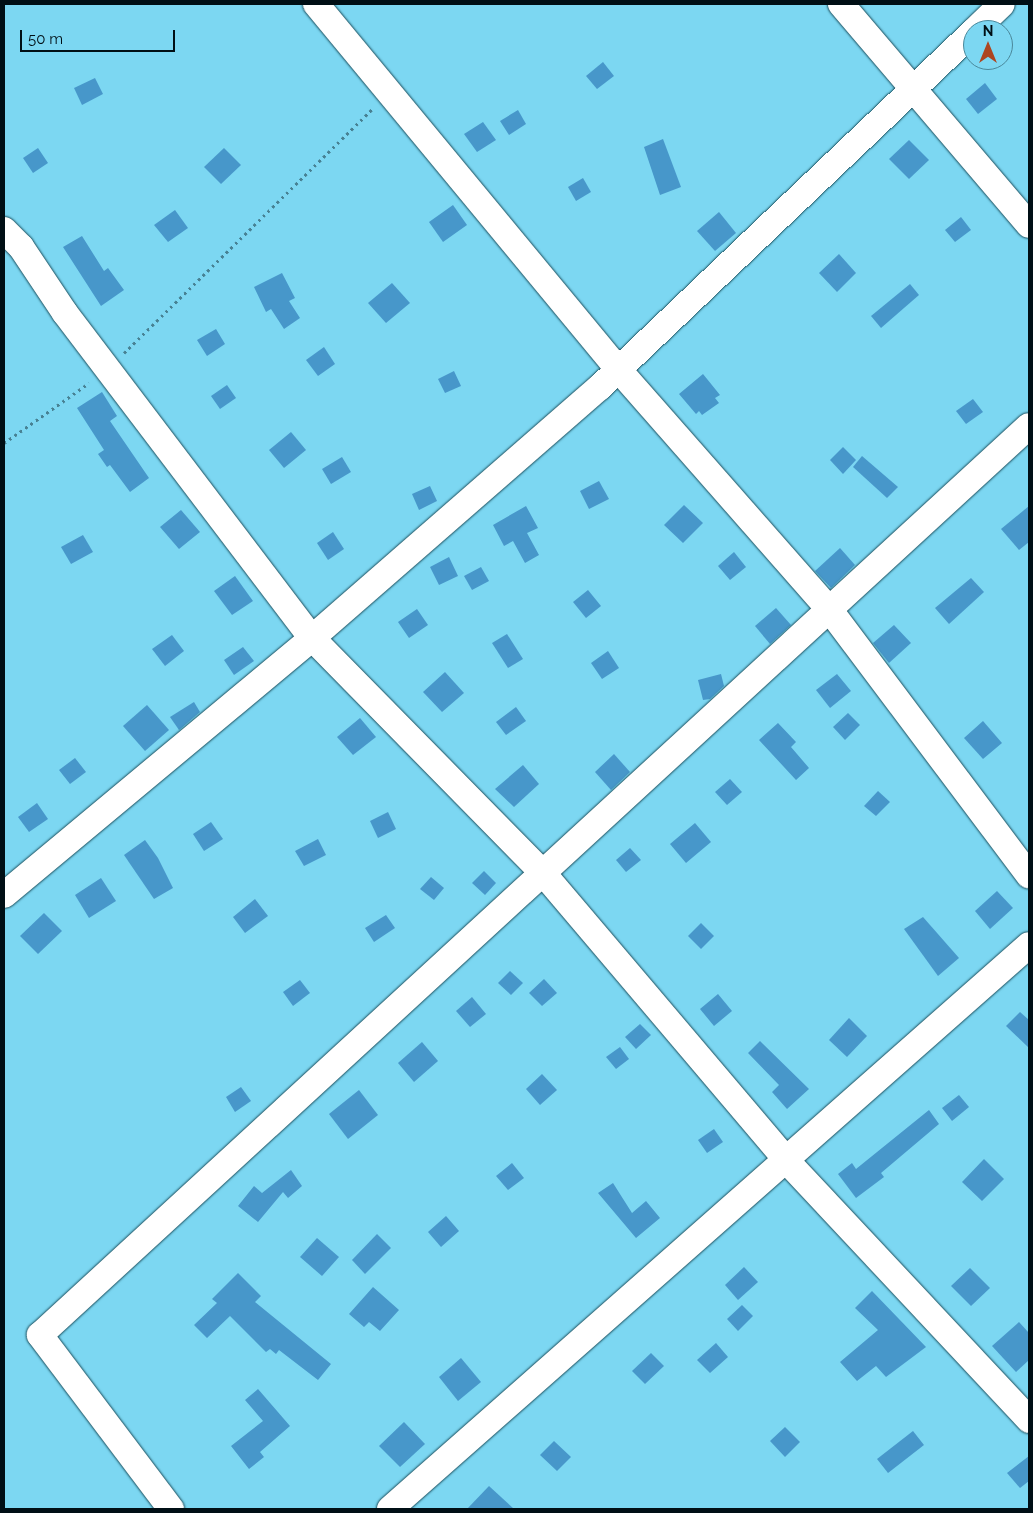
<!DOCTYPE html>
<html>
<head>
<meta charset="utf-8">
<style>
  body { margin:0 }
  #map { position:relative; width:1033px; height:1513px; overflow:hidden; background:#7cd7f2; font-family:Raleway,sans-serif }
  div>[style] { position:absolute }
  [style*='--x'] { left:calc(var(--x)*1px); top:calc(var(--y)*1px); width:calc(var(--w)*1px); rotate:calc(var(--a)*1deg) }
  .building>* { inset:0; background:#4797ca }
  .path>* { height:3px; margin-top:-1.5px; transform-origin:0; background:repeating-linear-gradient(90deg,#478193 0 2.5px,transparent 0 6.5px) }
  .roads { filter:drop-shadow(0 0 1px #1b4d5b) drop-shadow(0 0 1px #1b4d5b) }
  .minor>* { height:26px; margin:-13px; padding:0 13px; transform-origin:13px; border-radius:13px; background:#fff }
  span { translate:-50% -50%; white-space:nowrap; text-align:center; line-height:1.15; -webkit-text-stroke:4px #7cd7f2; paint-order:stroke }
  .frame { position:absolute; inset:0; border:5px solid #000f15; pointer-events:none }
  .north { position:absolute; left:963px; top:20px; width:50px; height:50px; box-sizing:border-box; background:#7cd7f2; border:1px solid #4a879a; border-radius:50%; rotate:0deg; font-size:14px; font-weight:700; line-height:20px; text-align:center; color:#000f15 }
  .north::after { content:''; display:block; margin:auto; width:18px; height:22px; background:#ad4621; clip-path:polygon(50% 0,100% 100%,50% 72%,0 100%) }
  .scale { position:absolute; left:20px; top:30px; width:155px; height:22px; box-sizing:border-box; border:2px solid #000f15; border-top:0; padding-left:6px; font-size:15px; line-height:18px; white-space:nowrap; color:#000f15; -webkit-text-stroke:4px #7cd7f2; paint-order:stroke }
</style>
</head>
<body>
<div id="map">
  <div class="building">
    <i style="clip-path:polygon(603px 62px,614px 76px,597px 89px,586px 76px)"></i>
    <i style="clip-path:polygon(95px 78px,103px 94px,82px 105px,74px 88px)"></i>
    <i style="clip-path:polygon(985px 83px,997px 99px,978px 114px,966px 99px)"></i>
    <i style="clip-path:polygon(518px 110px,526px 124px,509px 135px,500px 121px)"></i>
    <i style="clip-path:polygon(483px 122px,496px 140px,477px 152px,464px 134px)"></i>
    <i style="clip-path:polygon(663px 139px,681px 187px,660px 195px,644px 147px)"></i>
    <i style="clip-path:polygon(909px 140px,929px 160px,909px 179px,889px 159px)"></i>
    <i style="clip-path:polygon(38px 148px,48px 163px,33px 173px,23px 158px)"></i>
    <i style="clip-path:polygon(224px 148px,241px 165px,221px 184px,204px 167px)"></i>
    <i style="clip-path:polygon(583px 178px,591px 192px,576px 201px,568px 187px)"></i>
    <i style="clip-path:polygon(453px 205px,467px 225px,443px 242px,429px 222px)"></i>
    <i style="clip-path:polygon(175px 210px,188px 228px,168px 242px,154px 225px)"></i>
    <i style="clip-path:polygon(719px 212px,736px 233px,715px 251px,697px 231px)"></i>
    <i style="clip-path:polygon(961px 217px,971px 230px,955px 242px,945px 230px)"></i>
    <i style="clip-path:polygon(82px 236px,104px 271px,108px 268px,124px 290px,101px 306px,63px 247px)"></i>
    <i style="clip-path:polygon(839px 254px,856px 273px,837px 292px,819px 273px)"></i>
    <i style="clip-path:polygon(282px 273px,295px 298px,289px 301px,300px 318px,284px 329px,271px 309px,266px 312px,254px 287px)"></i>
    <i style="clip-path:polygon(392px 283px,410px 303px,386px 323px,368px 303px)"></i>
    <i style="clip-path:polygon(910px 284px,919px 295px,881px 328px,871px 316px)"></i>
    <i style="clip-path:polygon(216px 329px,225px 344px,207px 356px,197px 340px)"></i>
    <i style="clip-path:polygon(324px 347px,335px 364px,318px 376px,306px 360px)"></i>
    <i style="clip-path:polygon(454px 371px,461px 386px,445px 393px,438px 379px)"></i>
    <i style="clip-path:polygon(703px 374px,720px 395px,715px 398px,719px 403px,702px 415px,699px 411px,696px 414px,679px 394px)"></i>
    <i style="clip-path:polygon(227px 385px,236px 398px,220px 409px,211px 396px)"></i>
    <i style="clip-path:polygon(102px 392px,117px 416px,110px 421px,149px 478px,130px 492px,110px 465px,107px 467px,98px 454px,104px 450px,77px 408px)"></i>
    <i style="clip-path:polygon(973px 399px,983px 412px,966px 424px,956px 411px)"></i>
    <i style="clip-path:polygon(291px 432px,306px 450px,284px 468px,269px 450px)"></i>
    <i style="clip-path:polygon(843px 447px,856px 460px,843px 474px,830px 460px)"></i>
    <i style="clip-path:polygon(862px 456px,898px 487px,887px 498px,853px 467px)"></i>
    <i style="clip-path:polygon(342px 457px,351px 472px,331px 484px,322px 469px)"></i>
    <i style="clip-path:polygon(599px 481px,609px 499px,589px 509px,580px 491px)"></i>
    <i style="clip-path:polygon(430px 486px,437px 501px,419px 510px,412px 494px)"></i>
    <i style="clip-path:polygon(684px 505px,703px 523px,683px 543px,664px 525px)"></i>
    <i style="clip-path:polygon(526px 506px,538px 528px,527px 533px,539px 555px,525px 563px,513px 541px,504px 546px,493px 525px)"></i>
    <i style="clip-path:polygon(1029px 506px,1029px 542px,1019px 550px,1001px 529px)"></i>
    <i style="clip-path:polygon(181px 510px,200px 532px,179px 549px,160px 527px)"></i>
    <i style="clip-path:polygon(333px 532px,344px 549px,328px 560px,317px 543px)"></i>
    <i style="clip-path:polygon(83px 535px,93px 552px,71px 564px,61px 547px)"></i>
    <i style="clip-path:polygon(840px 548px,855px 565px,831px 588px,815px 571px)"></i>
    <i style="clip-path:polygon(734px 552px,746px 567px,730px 580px,718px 566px)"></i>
    <i style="clip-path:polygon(449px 557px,458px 576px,439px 585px,430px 567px)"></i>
    <i style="clip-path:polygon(481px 567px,489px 581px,472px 590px,464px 576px)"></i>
    <i style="clip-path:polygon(235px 576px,253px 601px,232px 615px,214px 591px)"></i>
    <i style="clip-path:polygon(971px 578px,984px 592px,949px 624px,935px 608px)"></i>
    <i style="clip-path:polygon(588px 590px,601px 606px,586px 618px,573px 602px)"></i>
    <i style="clip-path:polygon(776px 608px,791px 625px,770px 644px,755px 626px)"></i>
    <i style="clip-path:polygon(417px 609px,428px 625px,409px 638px,398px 622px)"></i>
    <i style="clip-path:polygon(894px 625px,911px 643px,889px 663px,873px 643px)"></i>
    <i style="clip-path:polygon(507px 634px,523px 659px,508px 668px,492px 643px)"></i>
    <i style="clip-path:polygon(172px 635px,184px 651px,165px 666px,152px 649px)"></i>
    <i style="clip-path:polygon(243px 647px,254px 661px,234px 675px,224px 660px)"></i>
    <i style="clip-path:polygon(608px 651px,619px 668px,602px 679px,591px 663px)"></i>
    <i style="clip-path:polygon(445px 672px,464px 693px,442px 712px,423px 692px)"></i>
    <i style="clip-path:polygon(721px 674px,724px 686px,710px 699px,703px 700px,698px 680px)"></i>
    <i style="clip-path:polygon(837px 674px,851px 691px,830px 708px,816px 690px)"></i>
    <i style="clip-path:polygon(194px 702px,200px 712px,179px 730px,170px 717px)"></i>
    <i style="clip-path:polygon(147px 705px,169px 730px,145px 751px,123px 726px)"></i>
    <i style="clip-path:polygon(516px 707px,526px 721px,506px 735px,496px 722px)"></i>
    <i style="clip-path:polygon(848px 713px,860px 725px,845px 740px,833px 727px)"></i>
    <i style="clip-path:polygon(360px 718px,376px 737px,353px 755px,337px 737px)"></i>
    <i style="clip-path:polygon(983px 721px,1002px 743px,983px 759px,964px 738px)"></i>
    <i style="clip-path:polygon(778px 723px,796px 742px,791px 747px,809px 768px,796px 780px,759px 740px)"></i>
    <i style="clip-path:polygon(614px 754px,630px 772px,611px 790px,595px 772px)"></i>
    <i style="clip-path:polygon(75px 758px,86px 772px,70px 784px,59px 770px)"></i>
    <i style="clip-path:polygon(523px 765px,539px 784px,514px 807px,495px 789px)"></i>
    <i style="clip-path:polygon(730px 779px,742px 792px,727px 805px,715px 792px)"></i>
    <i style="clip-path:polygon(878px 791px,890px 802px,876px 816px,864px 806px)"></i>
    <i style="clip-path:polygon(37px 803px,48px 819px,29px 832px,18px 817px)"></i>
    <i style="clip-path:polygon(388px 812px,396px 829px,378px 838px,370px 821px)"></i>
    <i style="clip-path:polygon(211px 822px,223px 839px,204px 851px,193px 834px)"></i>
    <i style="clip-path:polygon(695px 823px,711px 842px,686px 863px,670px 844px)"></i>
    <i style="clip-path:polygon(318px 839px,326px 855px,304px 866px,295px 851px)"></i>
    <i style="clip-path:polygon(145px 840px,158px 858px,173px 888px,154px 899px,124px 855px)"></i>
    <i style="clip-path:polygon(630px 848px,641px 860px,626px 872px,616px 860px)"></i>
    <i style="clip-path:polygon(484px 871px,496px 883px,485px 895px,472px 883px)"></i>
    <i style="clip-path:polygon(431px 877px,444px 888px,434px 900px,420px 889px)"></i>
    <i style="clip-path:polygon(101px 878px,116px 901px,89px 918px,75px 895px)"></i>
    <i style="clip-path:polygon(997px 891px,1013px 908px,990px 929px,975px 911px)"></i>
    <i style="clip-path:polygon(255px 899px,268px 916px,245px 933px,233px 917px)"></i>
    <i style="clip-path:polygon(44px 913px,62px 931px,38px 954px,20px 936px)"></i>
    <i style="clip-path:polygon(386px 915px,395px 928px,374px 942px,365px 928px)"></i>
    <i style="clip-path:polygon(923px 917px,959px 958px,938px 976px,904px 929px)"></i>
    <i style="clip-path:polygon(701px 923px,714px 936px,701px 949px,688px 936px)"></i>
    <i style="clip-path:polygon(510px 971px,523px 983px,511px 995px,498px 983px)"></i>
    <i style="clip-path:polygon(544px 979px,557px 993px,542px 1006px,529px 993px)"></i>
    <i style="clip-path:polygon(300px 980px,310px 993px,293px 1006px,283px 992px)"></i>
    <i style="clip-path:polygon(718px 994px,732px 1011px,714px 1026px,700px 1009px)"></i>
    <i style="clip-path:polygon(472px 997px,486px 1014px,470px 1027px,456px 1011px)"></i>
    <i style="clip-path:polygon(1020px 1012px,1029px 1020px,1029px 1048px,1006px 1026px)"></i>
    <i style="clip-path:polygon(849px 1018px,867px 1036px,847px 1057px,829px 1040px)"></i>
    <i style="clip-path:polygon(640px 1024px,651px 1035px,636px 1049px,625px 1037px)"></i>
    <i style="clip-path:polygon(760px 1041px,809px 1089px,787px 1109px,772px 1092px,779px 1085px,748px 1053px)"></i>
    <i style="clip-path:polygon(422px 1042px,438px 1061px,414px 1082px,398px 1063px)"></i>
    <i style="clip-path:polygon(620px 1047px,629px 1059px,616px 1069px,606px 1057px)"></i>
    <i style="clip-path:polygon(542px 1074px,557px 1090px,540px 1105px,526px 1089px)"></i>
    <i style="clip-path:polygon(241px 1087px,251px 1101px,235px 1112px,226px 1097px)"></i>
    <i style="clip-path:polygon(359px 1090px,378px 1115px,348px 1139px,329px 1114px)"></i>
    <i style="clip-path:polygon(959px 1095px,969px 1107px,952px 1121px,942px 1108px)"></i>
    <i style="clip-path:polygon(929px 1110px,939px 1124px,881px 1173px,884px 1177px,856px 1198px,838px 1174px,852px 1163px,856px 1169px)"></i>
    <i style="clip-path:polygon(714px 1129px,723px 1142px,707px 1153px,698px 1140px)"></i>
    <i style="clip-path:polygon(984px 1159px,1004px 1179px,982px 1201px,962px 1182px)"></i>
    <i style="clip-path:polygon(512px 1163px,524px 1178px,508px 1190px,496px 1176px)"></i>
    <i style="clip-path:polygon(291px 1170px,302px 1186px,288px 1198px,283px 1192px,258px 1222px,238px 1206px,254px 1186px,262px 1193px)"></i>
    <i style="clip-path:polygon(613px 1183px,632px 1213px,646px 1201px,660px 1218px,636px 1238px,598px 1193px)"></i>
    <i style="clip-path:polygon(446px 1216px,459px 1231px,441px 1247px,428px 1232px)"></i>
    <i style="clip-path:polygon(377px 1234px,391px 1248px,365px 1274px,352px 1260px)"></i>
    <i style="clip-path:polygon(317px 1238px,339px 1257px,322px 1276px,300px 1257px)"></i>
    <i style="clip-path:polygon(744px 1267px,758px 1282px,738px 1300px,725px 1285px)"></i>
    <i style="clip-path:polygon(970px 1268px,990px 1288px,971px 1306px,951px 1286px)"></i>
    <i style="clip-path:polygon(238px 1273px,261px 1296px,255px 1302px,331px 1364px,318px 1380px,279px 1350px,276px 1354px,270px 1349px,266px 1352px,230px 1316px,207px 1338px,194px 1325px,217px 1303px,212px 1299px)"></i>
    <i style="clip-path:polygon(373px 1287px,399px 1310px,380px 1331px,369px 1322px,364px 1327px,349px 1314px)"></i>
    <i style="clip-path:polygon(872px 1291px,926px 1347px,886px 1377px,876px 1366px,857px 1381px,840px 1362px,878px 1330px,855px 1308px)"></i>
    <i style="clip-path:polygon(742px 1305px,753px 1316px,738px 1331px,727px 1319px)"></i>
    <i style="clip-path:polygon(1019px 1322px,1029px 1333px,1029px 1360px,1016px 1372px,992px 1346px)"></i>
    <i style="clip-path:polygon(716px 1343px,728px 1357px,710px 1373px,697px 1360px)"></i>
    <i style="clip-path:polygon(651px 1353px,664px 1366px,645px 1384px,632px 1371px)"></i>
    <i style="clip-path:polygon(461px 1358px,481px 1382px,458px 1401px,439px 1377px)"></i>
    <i style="clip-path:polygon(258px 1389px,290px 1426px,260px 1452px,264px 1457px,249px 1469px,231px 1446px,263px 1421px,245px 1400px)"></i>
    <i style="clip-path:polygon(404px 1422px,425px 1444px,400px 1467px,379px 1446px)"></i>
    <i style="clip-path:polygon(785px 1427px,800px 1442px,785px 1457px,770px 1441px)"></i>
    <i style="clip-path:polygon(913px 1431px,924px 1445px,888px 1473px,877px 1459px)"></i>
    <i style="clip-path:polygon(554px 1441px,571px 1457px,557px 1471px,540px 1455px)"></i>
    <i style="clip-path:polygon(1029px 1456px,1029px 1481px,1020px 1488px,1007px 1473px)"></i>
    <i style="clip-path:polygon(489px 1486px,514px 1509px,467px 1509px)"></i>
  </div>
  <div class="path">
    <i style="--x:124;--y:353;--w:349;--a:-44.5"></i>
    <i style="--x:4;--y:443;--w:104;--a:-35.2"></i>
  </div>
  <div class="roads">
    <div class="minor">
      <i style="--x:316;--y:4;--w:474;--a:50.4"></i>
      <i style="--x:618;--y:369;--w:320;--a:48.7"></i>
      <i style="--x:829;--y:609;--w:333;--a:53.1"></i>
      <i style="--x:841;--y:4;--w:290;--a:49.6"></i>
      <i style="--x:975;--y:30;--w:37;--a:-44"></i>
      <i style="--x:4;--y:230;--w:24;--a:45"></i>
      <i style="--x:21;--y:247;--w:79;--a:56.3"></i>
      <i style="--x:65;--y:313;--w:408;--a:52.8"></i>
      <i style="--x:312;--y:638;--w:330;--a:45.5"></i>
      <i style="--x:543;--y:873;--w:376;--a:49.7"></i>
      <i style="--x:786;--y:1160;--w:356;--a:46.9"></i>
      <i style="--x:4;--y:895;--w:401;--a:-39.8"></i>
      <i style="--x:312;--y:638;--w:382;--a:-41.1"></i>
      <i style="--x:600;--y:387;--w:515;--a:-43.58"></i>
      <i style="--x:171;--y:1509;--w:218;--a:-127"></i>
      <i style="--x:40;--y:1335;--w:1343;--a:-42.59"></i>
      <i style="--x:390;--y:1509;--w:852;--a:-41.43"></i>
    </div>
  </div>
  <div class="frame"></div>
  <div class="north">N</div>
  <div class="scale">50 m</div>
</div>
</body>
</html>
